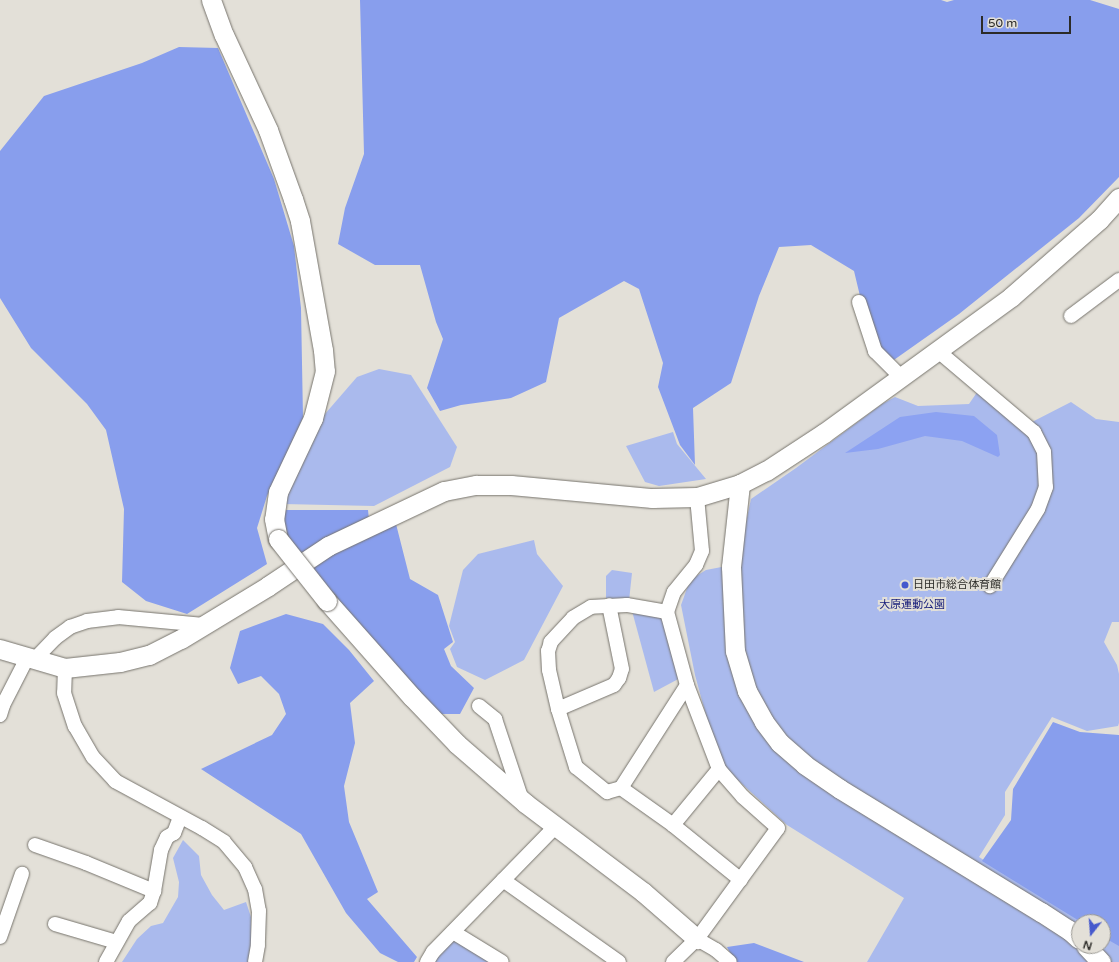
<!DOCTYPE html>
<html>
<head>
<meta charset="utf-8">
<style>
  body { margin:0 }
  #map { position:relative; width:1119px; height:962px; overflow:hidden; background:#e3e0d8; font-family:"Varela Round","Noto Sans JP",sans-serif }
  div>[style] { position:absolute }
  [style*='--x'] { left:calc(var(--x)*1px); top:calc(var(--y)*1px); width:calc(var(--w)*1px); rotate:calc(var(--a)*1deg) }
  .green>* { inset:0; background:#aabaed }
  .forest>* { inset:0; background:#889eed }
  .water>* { inset:0; background:#8ca2f2 }
  .roads { filter:drop-shadow(0 0 1px #77746d) drop-shadow(0 0 1px #77746d) }
  .street>* { height:14px; margin:-7px; padding:0 7px; transform-origin:7px; border-radius:7px; background:#fff }
  .secondary>* { height:19px; margin:-9.5px; padding:0 9.5px; transform-origin:9.5px; border-radius:9.5px; background:#fff }
  .bridges { filter:drop-shadow(0 0 1px #77746d) drop-shadow(0 0 1px #77746d) }
  .secondary-bridge>* { height:19px; margin:-9.5px; padding:0 9.5px; transform-origin:9.5px; border-radius:9.5px; background:#fff }
  .dots>* { width:11px; height:11px; translate:-50% -50%; box-sizing:border-box; border:2px solid #e3e0d8; border-radius:50% }
  span { translate:-50% -50%; white-space:nowrap; text-align:center; line-height:1.15; -webkit-text-stroke:4px #e3e0d8; paint-order:stroke }
  .poi-label { font-size:11px; color:#2c2b28 }
  .left { translate:0 -50%; text-align:left }
  .park-label { font-size:11px; color:#1c227c }
  .north { position:absolute; left:1071px; top:914px; width:40px; height:40px; box-sizing:border-box; background:#e3e0d8; border:1px solid #9a9892; border-radius:50%; rotate:197deg; font-size:11px; font-weight:700; line-height:16px; text-align:center; color:#2c2b28 }
  .north::after { content:''; display:block; margin:auto; width:14px; height:18px; background:#4659cd; clip-path:polygon(50% 0,100% 100%,50% 72%,0 100%) }
  .scale { position:absolute; left:981px; top:16px; width:90px; height:18px; box-sizing:border-box; border:2px solid #2c2b28; border-top:0; padding-left:5px; font-size:12px; line-height:14px; white-space:nowrap; color:#2c2b28; -webkit-text-stroke:3px #e3e0d8; paint-order:stroke }
</style>
</head>
<body>
<div id="map">
  <div class="green">
    <i style="clip-path:polygon(379px 369px,411px 375px,457px 447px,450px 467px,374px 506px,283px 504px,318px 422px,357px 377px)"></i>
    <i style="clip-path:polygon(982px 385px,1032px 422px,1071px 402px,1096px 419px,1119px 422px,1119px 622px,1112px 622px,1104px 642px,1117px 665px,1119px 674px,1119px 723px,1118px 726px,1087px 731px,1052px 717px,1005px 792px,1005px 815px,979px 857px,1082px 922px,1079px 922px,1079px 946px,1103px 946px,1103px 935px,1119px 945px,1119px 962px,867px 962px,904px 898px,787px 825px,719px 763px,695px 675px,681px 605px,690px 580px,706px 570px,737px 564px,751px 499px,796px 468px,882px 404px,895px 397px,918px 406px,969px 404px)"></i>
    <i style="clip-path:polygon(673px 432px,677px 444px,706px 479px,659px 486px,645px 482px,626px 446px)"></i>
    <i style="clip-path:polygon(534px 540px,537px 554px,563px 586px,524px 660px,485px 680px,457px 667px,450px 649px,455px 642px,449px 626px,463px 570px,478px 554px)"></i>
    <i style="clip-path:polygon(612px 570px,632px 573px,629px 601px,606px 598px,606px 576px)"></i>
    <i style="clip-path:polygon(632px 611px,666px 616px,682px 677px,654px 692px)"></i>
    <i style="clip-path:polygon(183px 840px,199px 856px,201px 875px,212px 895px,224px 910px,246px 902px,251px 917px,251px 952px,249px 962px,122px 962px,137px 939px,151px 926px,163px 923px,178px 897px,179px 882px,173px 858px)"></i>
    <i style="clip-path:polygon(454px 938px,494px 962px,434px 962px,446px 944px)"></i>
  </div>
  <div class="forest">
    <i style="clip-path:polygon(360px 0,941px 0,947px 2px,954px 0,1090px 0,1119px 9px,1119px 177px,1079px 218px,959px 314px,891px 362px,877px 347px,865px 317px,854px 271px,811px 245px,779px 247px,759px 296px,731px 383px,693px 408px,695px 465px,680px 445px,658px 387px,663px 363px,639px 289px,624px 281px,559px 318px,546px 382px,511px 398px,461px 405px,440px 411px,427px 388px,443px 339px,436px 322px,420px 265px,375px 265px,338px 244px,345px 208px,364px 154px)"></i>
    <i style="clip-path:polygon(179px 47px,218px 48px,274px 179px,294px 246px,301px 308px,303px 418px,267px 496px,257px 528px,267px 564px,187px 614px,146px 601px,122px 582px,124px 509px,106px 430px,87px 404px,31px 348px,0 298px,0 151px,44px 96px,142px 63px)"></i>
    <i style="clip-path:polygon(282px 510px,368px 510px,369px 520px,299px 555px,283px 535px)"></i>
    <i style="clip-path:polygon(396px 524px,410px 579px,438px 595px,453px 642px,444px 649px,451px 666px,474px 688px,460px 714px,434px 714px,306px 567px)"></i>
    <i style="clip-path:polygon(286px 614px,323px 624px,349px 650px,374px 681px,350px 703px,355px 743px,344px 786px,349px 822px,378px 892px,367px 899px,417px 957px,414px 962px,398px 962px,380px 953px,346px 913px,301px 834px,201px 769px,272px 735px,286px 714px,279px 694px,261px 676px,238px 684px,230px 668px,240px 631px)"></i>
    <i style="clip-path:polygon(1053px 722px,1080px 732px,1119px 735px,1119px 946px,1103px 937px,1103px 922px,1081px 922px,982px 861px,1011px 820px,1013px 789px)"></i>
    <i style="clip-path:polygon(754px 943px,804px 962px,735px 962px,727px 947px)"></i>
  </div>
  <div class="water">
    <i style="clip-path:polygon(936px 412px,974px 416px,997px 435px,1000px 455px,998px 457px,962px 441px,925px 436px,878px 449px,845px 453px,900px 417px)"></i>
  </div>
  <div class="roads">
    <div class="street">
      <i style="--x:859;--y:302;--w:52;--a:71.9"></i>
      <i style="--x:875;--y:351;--w:35;--a:45"></i>
      <i style="--x:1071;--y:316;--w:60;--a:-36.9"></i>
      <i style="--x:938;--y:351;--w:126;--a:40.2"></i>
      <i style="--x:1034;--y:432;--w:22;--a:63"></i>
      <i style="--x:1044;--y:452;--w:35;--a:87"></i>
      <i style="--x:1046;--y:487;--w:23;--a:110"></i>
      <i style="--x:1038;--y:509;--w:91;--a:121.9"></i>
      <i style="--x:667;--y:612;--w:41;--a:-170.1"></i>
      <i style="--x:627;--y:605;--w:36;--a:177"></i>
      <i style="--x:591;--y:607;--w:21;--a:149"></i>
      <i style="--x:573;--y:618;--w:33;--a:133"></i>
      <i style="--x:551;--y:642;--w:9;--a:108"></i>
      <i style="--x:548;--y:651;--w:19;--a:87"></i>
      <i style="--x:549;--y:670;--w:40;--a:77"></i>
      <i style="--x:558;--y:709;--w:61;--a:72.8"></i>
      <i style="--x:576;--y:767;--w:40;--a:39"></i>
      <i style="--x:607;--y:792;--w:15;--a:-16"></i>
      <i style="--x:621;--y:788;--w:122;--a:-57.3"></i>
      <i style="--x:34;--y:660;--w:30;--a:-46"></i>
      <i style="--x:55;--y:638;--w:19;--a:-36"></i>
      <i style="--x:70;--y:627;--w:18;--a:-19"></i>
      <i style="--x:87;--y:621;--w:31;--a:-7"></i>
      <i style="--x:118;--y:617;--w:86;--a:5.3"></i>
      <i style="--x:65;--y:668;--w:25;--a:92"></i>
      <i style="--x:64;--y:693;--w:35;--a:72"></i>
      <i style="--x:75;--y:726;--w:36;--a:60"></i>
      <i style="--x:93;--y:757;--w:33;--a:47"></i>
      <i style="--x:115;--y:781;--w:99;--a:28.4"></i>
      <i style="--x:202;--y:828;--w:26;--a:32"></i>
      <i style="--x:224;--y:842;--w:33;--a:50"></i>
      <i style="--x:245;--y:867;--w:24;--a:66"></i>
      <i style="--x:255;--y:889;--w:22;--a:80"></i>
      <i style="--x:259;--y:911;--w:34;--a:92"></i>
      <i style="--x:258;--y:945;--w:17;--a:100"></i>
      <i style="--x:479;--y:706;--w:21;--a:39"></i>
      <i style="--x:495;--y:719;--w:85;--a:71.6"></i>
      <i style="--x:558;--y:709;--w:61;--a:-23.2"></i>
      <i style="--x:614;--y:685;--w:9;--a:-54"></i>
      <i style="--x:619;--y:678;--w:9;--a:-72"></i>
      <i style="--x:622;--y:669;--w:65;--a:-101.5"></i>
      <i style="--x:0;--y:715;--w:10;--a:-73"></i>
      <i style="--x:3;--y:705;--w:53;--a:-62.9"></i>
      <i style="--x:621;--y:788;--w:64;--a:35.4"></i>
      <i style="--x:673;--y:825;--w:87;--a:39"></i>
      <i style="--x:673;--y:825;--w:72;--a:-50.6"></i>
      <i style="--x:35;--y:845;--w:54;--a:19.4"></i>
      <i style="--x:86;--y:863;--w:74;--a:22.4"></i>
      <i style="--x:503;--y:880;--w:142;--a:35.3"></i>
      <i style="--x:55;--y:924;--w:64;--a:16.4"></i>
      <i style="--x:453;--y:932;--w:57;--a:31.5"></i>
      <i style="--x:0;--y:937;--w:67;--a:-70.8"></i>
      <i style="--x:697;--y:939;--w:22;--a:30"></i>
      <i style="--x:716;--y:950;--w:18;--a:41"></i>
      <i style="--x:106;--y:962;--w:47;--a:-60.7"></i>
      <i style="--x:129;--y:921;--w:28;--a:-41"></i>
      <i style="--x:150;--y:903;--w:13;--a:-72"></i>
      <i style="--x:154;--y:891;--w:42;--a:-80.3"></i>
      <i style="--x:161;--y:850;--w:14;--a:-65"></i>
      <i style="--x:167;--y:837;--w:8;--a:-30"></i>
      <i style="--x:174;--y:833;--w:17;--a:-69"></i>
      <i style="--x:427;--y:962;--w:12;--a:-59"></i>
      <i style="--x:433;--y:952;--w:175;--a:-45.7"></i>
      <i style="--x:673;--y:962;--w:33;--a:-44"></i>
      <i style="--x:697;--y:939;--w:137;--a:-53.9"></i>
      <i style="--x:778;--y:828;--w:47;--a:-138.5"></i>
      <i style="--x:743;--y:797;--w:37;--a:-131"></i>
      <i style="--x:719;--y:769;--w:90;--a:-110.9"></i>
      <i style="--x:687;--y:685;--w:76;--a:-105.3"></i>
      <i style="--x:667;--y:612;--w:21;--a:-71"></i>
      <i style="--x:674;--y:592;--w:35;--a:-51"></i>
      <i style="--x:696;--y:565;--w:15;--a:-67"></i>
      <i style="--x:702;--y:551;--w:54;--a:-95.3"></i>
    </div>
    <div class="secondary">
      <i style="--x:211;--y:0;--w:37;--a:70"></i>
      <i style="--x:224;--y:35;--w:105;--a:65.1"></i>
      <i style="--x:268;--y:130;--w:73;--a:70.1"></i>
      <i style="--x:293;--y:199;--w:23;--a:72"></i>
      <i style="--x:300;--y:221;--w:131;--a:79.9"></i>
      <i style="--x:323;--y:350;--w:21;--a:85"></i>
      <i style="--x:325;--y:371;--w:49;--a:104.3"></i>
      <i style="--x:313;--y:418;--w:82;--a:115.3"></i>
      <i style="--x:278;--y:492;--w:27;--a:98"></i>
      <i style="--x:274;--y:519;--w:20;--a:79"></i>
      <i style="--x:740;--y:484;--w:83;--a:96.2"></i>
      <i style="--x:731;--y:567;--w:84;--a:87.3"></i>
      <i style="--x:735;--y:651;--w:42;--a:73.3"></i>
      <i style="--x:747;--y:691;--w:35;--a:61"></i>
      <i style="--x:764;--y:722;--w:26;--a:53"></i>
      <i style="--x:780;--y:743;--w:33;--a:41"></i>
      <i style="--x:805;--y:765;--w:42;--a:34.4"></i>
      <i style="--x:840;--y:789;--w:236;--a:31.5"></i>
      <i style="--x:1041;--y:912;--w:33;--a:33"></i>
      <i style="--x:1069;--y:930;--w:13;--a:42"></i>
      <i style="--x:327;--y:601;--w:128;--a:48.5"></i>
      <i style="--x:412;--y:697;--w:65;--a:46.2"></i>
      <i style="--x:457;--y:744;--w:90;--a:40.9"></i>
      <i style="--x:525;--y:803;--w:148;--a:37"></i>
      <i style="--x:643;--y:892;--w:72;--a:41"></i>
      <i style="--x:0;--y:649;--w:68;--a:16.3"></i>
      <i style="--x:65;--y:668;--w:55;--a:-6.2"></i>
      <i style="--x:120;--y:662;--w:30;--a:-14"></i>
      <i style="--x:149;--y:655;--w:36;--a:-27"></i>
      <i style="--x:181;--y:639;--w:102;--a:-31.3"></i>
      <i style="--x:268;--y:586;--w:72;--a:-33.7"></i>
      <i style="--x:328;--y:546;--w:128;--a:-25.4"></i>
      <i style="--x:444;--y:491;--w:33;--a:-11"></i>
      <i style="--x:476;--y:485;--w:35;--a:0"></i>
      <i style="--x:511;--y:485;--w:142;--a:5.3"></i>
      <i style="--x:652;--y:498;--w:45;--a:-1.3"></i>
      <i style="--x:697;--y:497;--w:45;--a:-16.8"></i>
      <i style="--x:740;--y:484;--w:29;--a:-27"></i>
      <i style="--x:766;--y:471;--w:69;--a:-33.2"></i>
      <i style="--x:824;--y:433;--w:231;--a:-36"></i>
      <i style="--x:1011;--y:297;--w:117;--a:-41.2"></i>
      <i style="--x:1099;--y:220;--w:30;--a:-48"></i>
      <i style="--x:1086;--y:946;--w:22;--a:47"></i>
    </div>
  </div>
  <div class="bridges">
    <div class="secondary-bridge">
      <i style="--x:278;--y:539;--w:79;--a:51.7"></i>
    </div>
  </div>
  <div class="dots">
    <i style="left:905px;top:585px;background:#4659cd"></i>
  </div>
  <div class="poi-label">
    <span class="left" style="left:913px;top:585px">日田市総合体育館</span>
  </div>
  <div class="park-label">
    <span style="left:912px;top:605px">大原運動公園</span>
  </div>
  <div class="north">N</div>
  <div class="scale">50 m</div>
</div>
</body>
</html>
